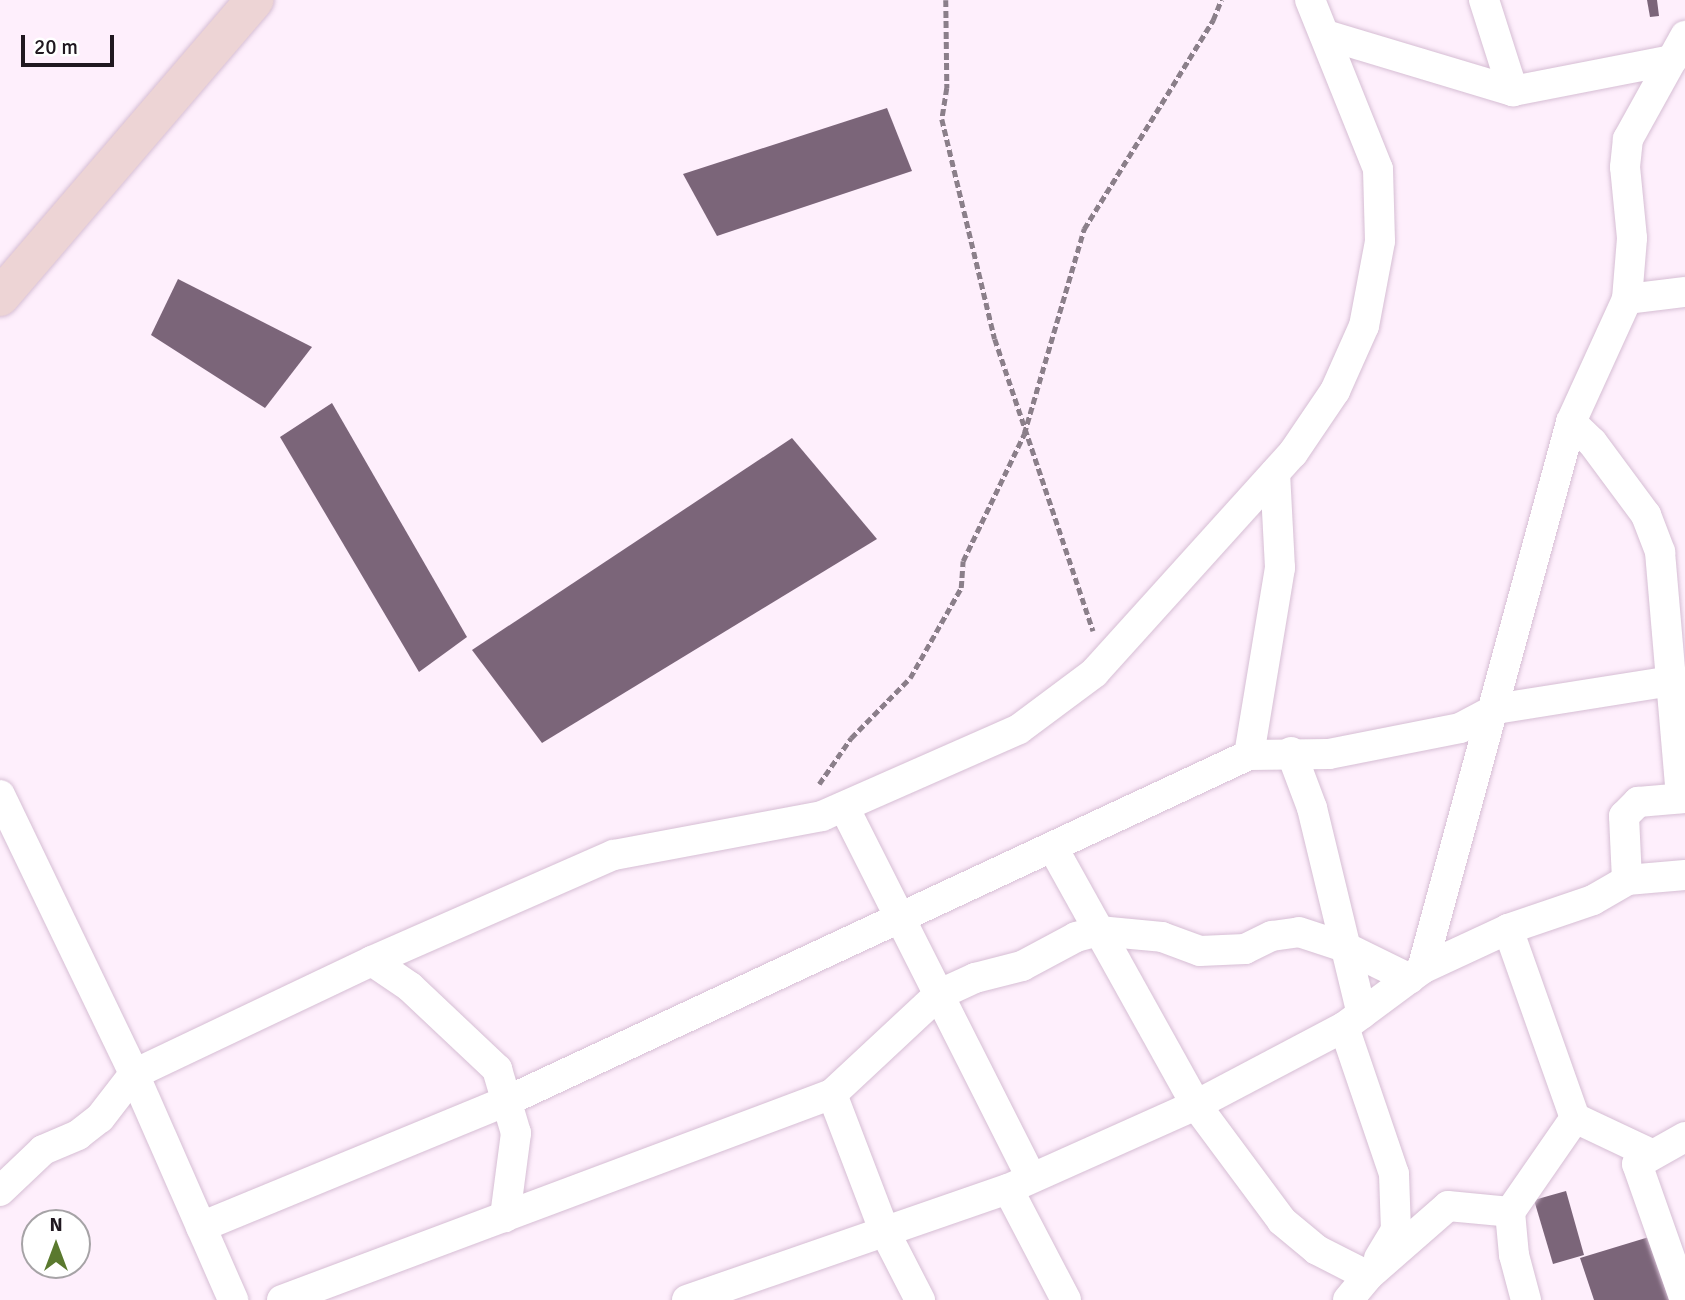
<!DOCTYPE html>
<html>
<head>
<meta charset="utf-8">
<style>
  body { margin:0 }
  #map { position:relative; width:1685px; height:1300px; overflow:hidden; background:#feeffc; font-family:Signika,sans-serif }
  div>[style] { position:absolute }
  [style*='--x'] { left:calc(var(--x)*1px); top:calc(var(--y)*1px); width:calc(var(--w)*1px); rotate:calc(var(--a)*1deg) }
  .building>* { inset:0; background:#7b6579 }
  .path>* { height:4.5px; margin-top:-2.25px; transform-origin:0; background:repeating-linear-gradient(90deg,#8b7f8a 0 7px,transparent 0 10.5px) }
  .roads { filter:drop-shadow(0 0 2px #d6bed4) drop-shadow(0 0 2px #d6bed4) }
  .minor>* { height:30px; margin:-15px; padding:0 15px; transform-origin:15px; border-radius:15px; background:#fff }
  .secondary>* { height:38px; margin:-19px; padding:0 19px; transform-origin:19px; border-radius:19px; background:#edd4d5 }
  span { translate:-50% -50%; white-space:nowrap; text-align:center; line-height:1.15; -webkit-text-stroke:5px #fff; paint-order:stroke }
  .north { position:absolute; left:21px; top:1209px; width:70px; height:70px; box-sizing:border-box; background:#fff; border:2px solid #a6a3a6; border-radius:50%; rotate:0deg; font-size:19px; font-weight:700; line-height:28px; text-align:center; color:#201820 }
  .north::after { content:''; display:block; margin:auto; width:24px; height:32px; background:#5a792e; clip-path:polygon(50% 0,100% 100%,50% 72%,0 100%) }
  .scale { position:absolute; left:21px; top:35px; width:93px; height:32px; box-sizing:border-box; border:4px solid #201820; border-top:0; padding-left:9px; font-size:21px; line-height:24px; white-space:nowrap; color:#201820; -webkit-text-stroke:5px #fff; paint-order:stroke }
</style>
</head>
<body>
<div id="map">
  <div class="building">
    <i style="clip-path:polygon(1647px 0,1657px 0,1659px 16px,1650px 17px)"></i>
    <i style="clip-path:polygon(887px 108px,912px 171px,717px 236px,683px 174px)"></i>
    <i style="clip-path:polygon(178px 279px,312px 347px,265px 408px,151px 335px)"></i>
    <i style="clip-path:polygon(332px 403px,467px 637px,419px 672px,280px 437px)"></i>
    <i style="clip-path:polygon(792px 438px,877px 539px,542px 743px,472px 650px)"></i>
    <i style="clip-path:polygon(1566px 1191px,1584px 1255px,1553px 1264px,1534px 1200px)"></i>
    <i style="clip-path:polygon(1649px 1237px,1669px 1300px,1594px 1300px,1580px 1258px)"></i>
  </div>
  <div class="path">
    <i style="--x:946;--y:0;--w:88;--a:89.3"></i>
    <i style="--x:947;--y:88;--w:31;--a:99"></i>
    <i style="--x:942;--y:119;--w:226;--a:76.5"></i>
    <i style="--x:995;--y:339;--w:308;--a:71.4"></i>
    <i style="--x:819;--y:784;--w:56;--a:-55.2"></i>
    <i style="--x:851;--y:738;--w:84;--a:-45.5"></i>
    <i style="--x:910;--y:678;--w:103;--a:-60.5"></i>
    <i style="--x:961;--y:588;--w:27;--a:-86"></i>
    <i style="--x:963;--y:561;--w:141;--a:-64.3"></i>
    <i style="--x:1024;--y:434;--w:214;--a:-73.7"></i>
    <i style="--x:1084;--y:229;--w:246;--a:-58.3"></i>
    <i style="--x:1213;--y:20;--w:22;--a:-68"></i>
  </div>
  <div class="roads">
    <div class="minor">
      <i style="--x:1484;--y:0;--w:96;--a:72.3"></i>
      <i style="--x:1326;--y:35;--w:195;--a:16.7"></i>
      <i style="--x:1513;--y:91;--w:162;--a:-11"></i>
      <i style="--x:1627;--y:299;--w:58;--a:-6.9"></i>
      <i style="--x:1571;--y:422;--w:29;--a:44"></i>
      <i style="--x:1592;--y:442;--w:91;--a:53.5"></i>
      <i style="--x:1646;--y:515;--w:40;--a:69"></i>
      <i style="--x:1660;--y:552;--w:247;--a:85.1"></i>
      <i style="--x:1291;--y:752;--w:60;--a:69.4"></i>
      <i style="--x:1312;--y:808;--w:212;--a:76.4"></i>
      <i style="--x:1249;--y:755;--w:190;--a:-80.6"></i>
      <i style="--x:1280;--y:568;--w:95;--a:-93"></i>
      <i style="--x:0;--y:795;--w:310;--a:64.3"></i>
      <i style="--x:134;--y:1074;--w:247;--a:66.3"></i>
      <i style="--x:844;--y:807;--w:413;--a:63.2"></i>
      <i style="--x:1053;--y:848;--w:294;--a:60.9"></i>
      <i style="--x:1196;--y:1105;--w:144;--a:53.4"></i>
      <i style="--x:1282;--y:1221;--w:45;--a:39.6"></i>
      <i style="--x:1317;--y:1250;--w:57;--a:27"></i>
      <i style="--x:1627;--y:880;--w:64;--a:-92.7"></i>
      <i style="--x:1624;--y:816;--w:20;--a:-45"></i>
      <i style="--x:1638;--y:802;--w:47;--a:-4.9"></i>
      <i style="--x:1508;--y:929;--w:201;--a:70.5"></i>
      <i style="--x:1575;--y:1118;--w:114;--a:124.7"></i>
      <i style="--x:372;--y:961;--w:46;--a:34.4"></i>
      <i style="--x:410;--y:987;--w:120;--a:43.3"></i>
      <i style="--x:497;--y:1069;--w:67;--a:73.5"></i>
      <i style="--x:516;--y:1133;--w:85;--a:97.5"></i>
      <i style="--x:1422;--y:969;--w:567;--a:-74.76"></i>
      <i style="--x:1571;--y:422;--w:135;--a:-65.5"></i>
      <i style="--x:1627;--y:299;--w:61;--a:-85.3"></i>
      <i style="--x:1632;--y:238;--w:71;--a:-95.6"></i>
      <i style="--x:1625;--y:167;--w:28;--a:-84"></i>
      <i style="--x:1628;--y:139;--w:118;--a:-61"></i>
      <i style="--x:1344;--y:1027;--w:155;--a:71.2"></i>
      <i style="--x:1394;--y:1174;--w:56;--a:88"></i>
      <i style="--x:1396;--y:1230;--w:33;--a:121"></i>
      <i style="--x:832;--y:1094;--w:146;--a:69.1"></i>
      <i style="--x:884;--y:1230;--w:79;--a:62.8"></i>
      <i style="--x:1575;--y:1118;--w:84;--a:25.3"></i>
      <i style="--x:1008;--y:1189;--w:125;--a:62.4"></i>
      <i style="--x:0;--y:1191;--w:59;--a:-43.6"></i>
      <i style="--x:43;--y:1150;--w:38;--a:-23"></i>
      <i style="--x:78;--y:1135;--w:28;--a:-38"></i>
      <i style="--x:100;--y:1118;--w:56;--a:-52.3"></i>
      <i style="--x:134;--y:1074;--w:263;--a:-25.4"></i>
      <i style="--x:372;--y:961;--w:264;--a:-23.7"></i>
      <i style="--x:614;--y:855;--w:212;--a:-10.6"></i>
      <i style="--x:822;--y:816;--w:215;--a:-23.8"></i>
      <i style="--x:1019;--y:729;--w:94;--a:-36.7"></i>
      <i style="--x:1094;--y:673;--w:297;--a:-47.9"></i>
      <i style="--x:1293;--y:453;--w:75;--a:-55.9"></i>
      <i style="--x:1335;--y:391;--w:71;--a:-66"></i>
      <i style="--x:1364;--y:326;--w:86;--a:-79.3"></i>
      <i style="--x:1380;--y:241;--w:72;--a:-91.6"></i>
      <i style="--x:1378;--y:169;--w:182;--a:-111.9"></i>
      <i style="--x:201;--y:1227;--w:333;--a:-22.4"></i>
      <i style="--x:509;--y:1100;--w:816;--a:-25"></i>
      <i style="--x:1249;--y:755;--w:80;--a:-0.7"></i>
      <i style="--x:1329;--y:754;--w:134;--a:-11.2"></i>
      <i style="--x:1460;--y:728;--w:40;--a:-28"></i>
      <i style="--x:1495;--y:709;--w:178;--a:-9"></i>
      <i style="--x:282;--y:1300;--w:587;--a:-20.53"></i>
      <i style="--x:832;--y:1094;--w:145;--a:-43"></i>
      <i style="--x:938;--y:995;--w:41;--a:-24.7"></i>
      <i style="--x:975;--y:978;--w:49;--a:-14.3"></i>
      <i style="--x:1022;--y:966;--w:61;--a:-28.2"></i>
      <i style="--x:1076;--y:937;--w:24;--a:-15"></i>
      <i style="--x:1099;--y:931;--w:63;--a:5.4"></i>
      <i style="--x:1162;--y:937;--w:40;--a:20.2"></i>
      <i style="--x:1200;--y:951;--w:45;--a:-2.5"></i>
      <i style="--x:1245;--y:949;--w:30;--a:-26"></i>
      <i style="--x:1272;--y:936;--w:27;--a:-8"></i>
      <i style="--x:1299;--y:932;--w:48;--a:18.1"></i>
      <i style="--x:1345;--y:947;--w:72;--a:26.2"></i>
      <i style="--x:687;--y:1300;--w:340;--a:-19.1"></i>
      <i style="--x:1008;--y:1189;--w:206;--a:-24.1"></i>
      <i style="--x:1196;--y:1105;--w:167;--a:-27.8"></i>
      <i style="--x:1344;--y:1027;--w:97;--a:-36.6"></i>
      <i style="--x:1422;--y:969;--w:95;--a:-24.9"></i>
      <i style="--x:1508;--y:929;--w:90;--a:-18.8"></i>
      <i style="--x:1593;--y:900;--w:39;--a:-30"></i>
      <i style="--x:1627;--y:880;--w:58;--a:-4.9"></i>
      <i style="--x:1348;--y:1300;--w:31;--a:-50"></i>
      <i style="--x:1368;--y:1276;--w:106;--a:-41.2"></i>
      <i style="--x:1448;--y:1206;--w:62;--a:5.5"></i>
      <i style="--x:1510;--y:1212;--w:43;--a:84.7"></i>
      <i style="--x:1514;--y:1255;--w:47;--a:75.1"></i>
      <i style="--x:1685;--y:1300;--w:144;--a:-109.4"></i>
      <i style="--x:1637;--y:1164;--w:55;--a:-29.4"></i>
    </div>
    <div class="secondary">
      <i style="--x:0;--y:297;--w:391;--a:-49.4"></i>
    </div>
  </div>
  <div class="north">N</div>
  <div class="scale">20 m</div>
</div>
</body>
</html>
